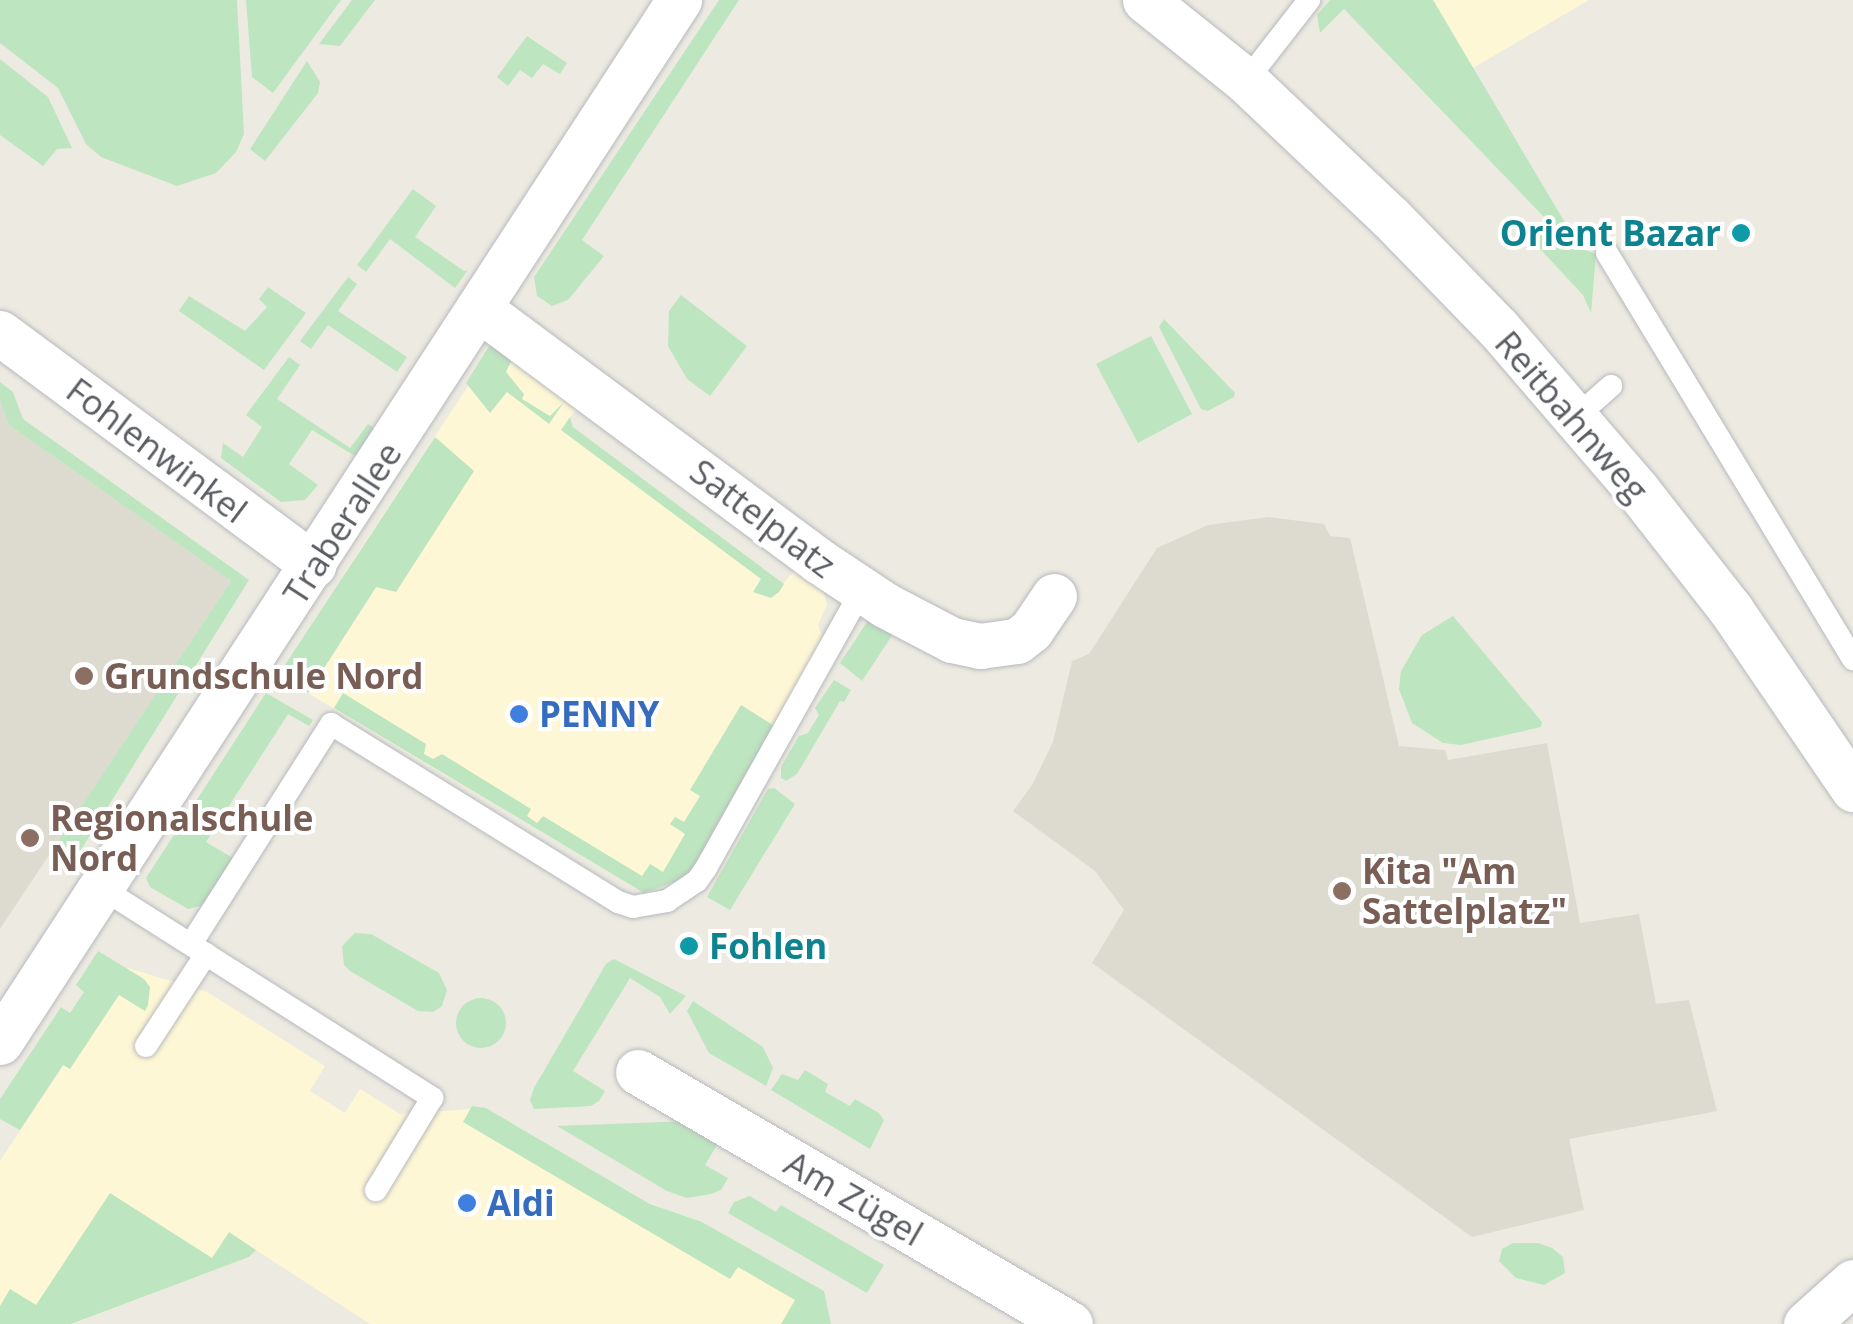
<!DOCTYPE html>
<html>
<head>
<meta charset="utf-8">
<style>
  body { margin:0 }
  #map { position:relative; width:1853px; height:1324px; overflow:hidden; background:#edebe1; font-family:"Open Sans",sans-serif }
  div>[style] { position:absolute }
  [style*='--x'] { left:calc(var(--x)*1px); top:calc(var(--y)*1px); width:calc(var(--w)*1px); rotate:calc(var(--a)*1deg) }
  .commercial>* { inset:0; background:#fef7d5 }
  .education>* { inset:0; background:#dddacf }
  .green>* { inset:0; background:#bde5bf }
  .round { border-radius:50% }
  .roads { filter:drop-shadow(0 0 2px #b7b9be) drop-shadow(0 0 2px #b7b9be) }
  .lane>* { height:22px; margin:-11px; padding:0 11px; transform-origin:11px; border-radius:11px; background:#fff }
  .street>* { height:45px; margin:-22.5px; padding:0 22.5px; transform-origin:22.5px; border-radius:22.5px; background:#fff }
  .dots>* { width:28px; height:28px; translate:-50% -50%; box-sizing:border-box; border:5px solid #fff; border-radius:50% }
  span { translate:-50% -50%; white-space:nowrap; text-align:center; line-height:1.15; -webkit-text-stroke:8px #fff; paint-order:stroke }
  .culture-label { font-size:35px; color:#0d838f; font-weight:700 }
  .right { translate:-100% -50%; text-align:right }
  .left { translate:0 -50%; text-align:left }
  .street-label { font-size:35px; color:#5a5d62 }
  .education-label { font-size:35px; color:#785e54; font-weight:700 }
  .shop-label { font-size:35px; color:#366cbe; font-weight:700 }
</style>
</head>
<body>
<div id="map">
  <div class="commercial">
    <i style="clip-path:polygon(1433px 0,1589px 0,1473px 68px)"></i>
    <i style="clip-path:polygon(499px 339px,582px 402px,570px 417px,573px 427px,783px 584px,799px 565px,822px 585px,827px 605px,818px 625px,823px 638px,697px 864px,644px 893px,308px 693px,376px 588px,345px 573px)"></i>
    <i style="clip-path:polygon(128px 968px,207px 992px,325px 1066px,310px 1091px,345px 1113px,360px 1089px,400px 1114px,486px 1108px,650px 1204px,702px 1222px,824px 1291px,831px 1324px,370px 1324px,256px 1250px,249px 1257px,71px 1324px,0 1324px,0 1161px)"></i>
  </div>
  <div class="education">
    <i style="clip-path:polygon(0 401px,9px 425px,231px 581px,0 929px)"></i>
    <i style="clip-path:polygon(1269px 517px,1324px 524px,1330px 536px,1350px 538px,1399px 746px,1445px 750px,1448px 760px,1547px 743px,1580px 923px,1639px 914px,1656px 1004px,1689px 1000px,1717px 1111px,1569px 1139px,1584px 1210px,1472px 1237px,1092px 963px,1124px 910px,1095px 871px,1013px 811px,1032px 785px,1053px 742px,1072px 661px,1089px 654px,1157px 548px,1208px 525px)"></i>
  </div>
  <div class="green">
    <i style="clip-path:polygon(0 0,237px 0,244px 134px,236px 152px,216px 173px,177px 186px,101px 157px,86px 144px,58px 88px,0 43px)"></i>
    <i style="clip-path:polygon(246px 0,341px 0,273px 93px,252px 77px)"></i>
    <i style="clip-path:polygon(352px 0,375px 0,340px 46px,319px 44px)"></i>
    <i style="clip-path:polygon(719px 0,739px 0,582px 240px,604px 256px,568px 300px,552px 306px,537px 296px,534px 277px)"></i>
    <i style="clip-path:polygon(1330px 0,1433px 0,1580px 248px,1596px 254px,1591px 313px,1583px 295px,1528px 236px,1545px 218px,1344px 9px,1320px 33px,1317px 15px)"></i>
    <i style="clip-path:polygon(527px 36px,567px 63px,560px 74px,543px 64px,532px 78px,520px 70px,508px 86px,497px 77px)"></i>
    <i style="clip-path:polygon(0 59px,48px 97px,72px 148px,57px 149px,43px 166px,0 135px)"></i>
    <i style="clip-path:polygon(307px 61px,320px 82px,318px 93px,265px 161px,250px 149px)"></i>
    <i style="clip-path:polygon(413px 189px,436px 206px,415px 237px,464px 271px,468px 270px,455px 288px,390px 239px,366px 272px,357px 265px)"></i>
    <i style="clip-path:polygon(348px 277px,357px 284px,338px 311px,407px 357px,397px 372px,328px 325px,311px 349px,300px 341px)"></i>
    <i style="clip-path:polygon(268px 287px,306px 313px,264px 370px,179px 311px,189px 296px,245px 331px,267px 307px,259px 299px)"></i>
    <i style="clip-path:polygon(681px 295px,747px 346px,710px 396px,687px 379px,668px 346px,669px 311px)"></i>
    <i style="clip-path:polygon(1164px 319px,1235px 393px,1234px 397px,1208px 411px,1201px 409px,1159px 327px)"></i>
    <i style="clip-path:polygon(1151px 336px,1192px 414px,1138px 443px,1096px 364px)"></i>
    <i style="clip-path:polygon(491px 343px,515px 353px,506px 372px,524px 394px,522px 399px,550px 416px,564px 402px,549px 424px,507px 392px,490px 413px,466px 383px)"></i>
    <i style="clip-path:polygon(289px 357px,300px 365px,277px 399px,350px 448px,368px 424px,374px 428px,355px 456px,312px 430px,289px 464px,318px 485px,305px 500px,281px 502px,221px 458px,223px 443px,243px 457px,262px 427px,246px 415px)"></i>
    <i style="clip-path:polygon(0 382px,13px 392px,23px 419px,249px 580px,74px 861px,65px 863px,51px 852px,231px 581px,9px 425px,0 401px)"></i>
    <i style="clip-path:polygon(570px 417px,573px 427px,784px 584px,779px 592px,771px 598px,753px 592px,761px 579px,561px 430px)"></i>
    <i style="clip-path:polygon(435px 437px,474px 471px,396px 592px,376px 587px,308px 693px,279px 674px)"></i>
    <i style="clip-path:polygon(1453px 616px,1542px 722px,1541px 727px,1461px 745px,1443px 743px,1412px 723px,1399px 689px,1401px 671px,1422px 635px)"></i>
    <i style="clip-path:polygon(869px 619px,899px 625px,862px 681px,840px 663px)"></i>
    <i style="clip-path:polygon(834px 680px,851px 690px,844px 702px,840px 701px,797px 774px,786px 781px,781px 778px,781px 767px,799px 736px,808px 733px,819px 715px,815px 708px)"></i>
    <i style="clip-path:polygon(266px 693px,313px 720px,309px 726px,288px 714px,206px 842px,236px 860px,204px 905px,188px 909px,150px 887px,146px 878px)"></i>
    <i style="clip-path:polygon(343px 693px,426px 744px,424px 754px,433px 759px,442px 754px,531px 809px,527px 816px,537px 823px,543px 816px,642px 876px,650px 864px,663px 872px,685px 834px,670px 824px,675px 817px,684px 822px,700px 796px,690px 790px,741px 705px,773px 725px,775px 733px,697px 864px,683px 879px,644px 893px,334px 708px)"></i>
    <i style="clip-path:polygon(774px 788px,795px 804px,730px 910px,707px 897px,768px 789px)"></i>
    <i style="clip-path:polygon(355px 933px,371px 934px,439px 973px,447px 990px,442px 1006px,433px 1012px,418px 1011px,350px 971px,344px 965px,342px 946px)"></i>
    <i style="clip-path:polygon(98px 951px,144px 979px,150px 987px,148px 1005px,145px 1011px,119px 995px,70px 1069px,63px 1065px,20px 1130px,0 1119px,0 1099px,61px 1007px,70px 1013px,84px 992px,76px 985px)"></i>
    <i style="clip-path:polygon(614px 959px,686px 996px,670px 1014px,660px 997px,630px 978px,573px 1071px,605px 1091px,599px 1101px,591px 1106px,534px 1109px,530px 1100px,534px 1088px,606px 964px)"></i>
    <i class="round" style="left:456px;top:998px;width:50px;height:50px"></i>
    <i style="clip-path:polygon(693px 1001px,763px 1047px,773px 1068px,766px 1086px,709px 1053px,687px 1011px)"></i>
    <i style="clip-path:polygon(805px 1070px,828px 1084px,825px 1092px,850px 1106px,855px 1099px,879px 1113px,884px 1120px,870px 1149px,771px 1090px,782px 1074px,798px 1080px)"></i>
    <i style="clip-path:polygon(472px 1106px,486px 1108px,650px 1204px,702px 1222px,824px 1291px,831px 1324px,781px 1324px,795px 1300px,738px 1267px,730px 1279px,463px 1122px)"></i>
    <i style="clip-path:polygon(688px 1121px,720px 1140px,705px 1165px,728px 1178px,721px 1190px,711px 1194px,687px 1198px,667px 1191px,557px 1126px)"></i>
    <i style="clip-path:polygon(110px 1193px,212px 1258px,229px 1232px,256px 1250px,249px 1257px,71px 1324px,0 1324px,0 1306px,10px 1289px,36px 1305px)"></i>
    <i style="clip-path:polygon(750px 1196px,776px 1212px,781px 1205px,884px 1265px,867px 1293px,728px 1213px,734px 1202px)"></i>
    <i style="clip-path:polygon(1513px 1243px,1538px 1243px,1552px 1248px,1563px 1257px,1565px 1273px,1544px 1285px,1516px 1278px,1499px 1261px,1502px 1249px)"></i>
  </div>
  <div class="roads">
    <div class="lane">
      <i style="--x:1246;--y:81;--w:103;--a:-52.1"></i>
      <i style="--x:1607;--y:253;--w:475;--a:58.8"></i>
      <i style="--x:1576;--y:417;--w:47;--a:-41.5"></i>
      <i style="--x:103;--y:889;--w:390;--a:32.4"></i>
      <i style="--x:432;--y:1098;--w:108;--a:121.3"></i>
      <i style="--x:191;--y:944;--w:261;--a:-57.5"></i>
      <i style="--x:331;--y:724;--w:338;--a:31.8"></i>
      <i style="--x:618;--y:902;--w:16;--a:18"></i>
      <i style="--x:633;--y:907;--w:35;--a:-10"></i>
      <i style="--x:667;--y:901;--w:36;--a:-34"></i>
      <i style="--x:697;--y:881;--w:16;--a:-55"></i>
      <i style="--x:706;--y:868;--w:319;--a:-60.7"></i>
      <i style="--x:146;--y:1046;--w:110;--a:-56.9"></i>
    </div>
    <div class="street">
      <i style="--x:1145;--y:0;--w:129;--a:38.7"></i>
      <i style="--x:1246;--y:81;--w:198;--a:43.4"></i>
      <i style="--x:1390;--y:217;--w:155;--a:45.8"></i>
      <i style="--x:1498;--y:328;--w:215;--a:49.3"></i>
      <i style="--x:1638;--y:491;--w:151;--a:52"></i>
      <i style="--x:1731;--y:610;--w:217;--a:55.7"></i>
      <i style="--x:481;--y:310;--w:421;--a:36.6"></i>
      <i style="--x:819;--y:561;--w:79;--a:33.7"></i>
      <i style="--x:885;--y:605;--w:76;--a:27.6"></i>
      <i style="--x:952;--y:640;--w:29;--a:12"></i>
      <i style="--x:980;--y:646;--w:37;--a:-8"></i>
      <i style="--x:1017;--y:641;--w:18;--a:-38"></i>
      <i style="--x:1031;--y:630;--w:41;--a:-55.9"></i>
      <i style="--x:0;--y:333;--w:390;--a:36.5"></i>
      <i style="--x:0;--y:1042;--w:1244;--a:-56.91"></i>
      <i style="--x:638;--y:1072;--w:500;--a:30.26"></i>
      <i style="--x:1806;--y:1324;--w:63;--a:-41.8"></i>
    </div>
  </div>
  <div class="dots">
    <i style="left:1741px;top:233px;background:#0f9aa8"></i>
    <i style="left:84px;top:676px;background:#8d6e63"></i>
    <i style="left:519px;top:714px;background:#3f7fe0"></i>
    <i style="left:30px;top:838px;background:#8d6e63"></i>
    <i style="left:1342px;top:891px;background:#8d6e63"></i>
    <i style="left:689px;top:946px;background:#0f9aa8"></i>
    <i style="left:467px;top:1203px;background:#3f7fe0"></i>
  </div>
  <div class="culture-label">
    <span class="right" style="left:1721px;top:233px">Orient Bazar</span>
    <span class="left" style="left:709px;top:946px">Fohlen</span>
  </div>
  <div class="street-label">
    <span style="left:1572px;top:416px;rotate:49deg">Reitbahnweg</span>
    <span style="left:157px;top:450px;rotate:37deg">Fohlenwinkel</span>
    <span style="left:763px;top:518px;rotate:37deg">Sattelplatz</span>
    <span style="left:342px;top:523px;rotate:-57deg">Traberallee</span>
    <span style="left:854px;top:1198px;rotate:30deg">Am Zügel</span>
  </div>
  <div class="education-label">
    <span class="left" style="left:104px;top:676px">Grundschule Nord</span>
    <span class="left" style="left:50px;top:838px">Regionalschule<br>Nord</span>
    <span class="left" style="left:1362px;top:891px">Kita "Am<br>Sattelplatz"</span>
  </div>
  <div class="shop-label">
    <span class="left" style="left:539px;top:714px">PENNY</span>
    <span class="left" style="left:487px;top:1203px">Aldi</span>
  </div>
</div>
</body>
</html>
